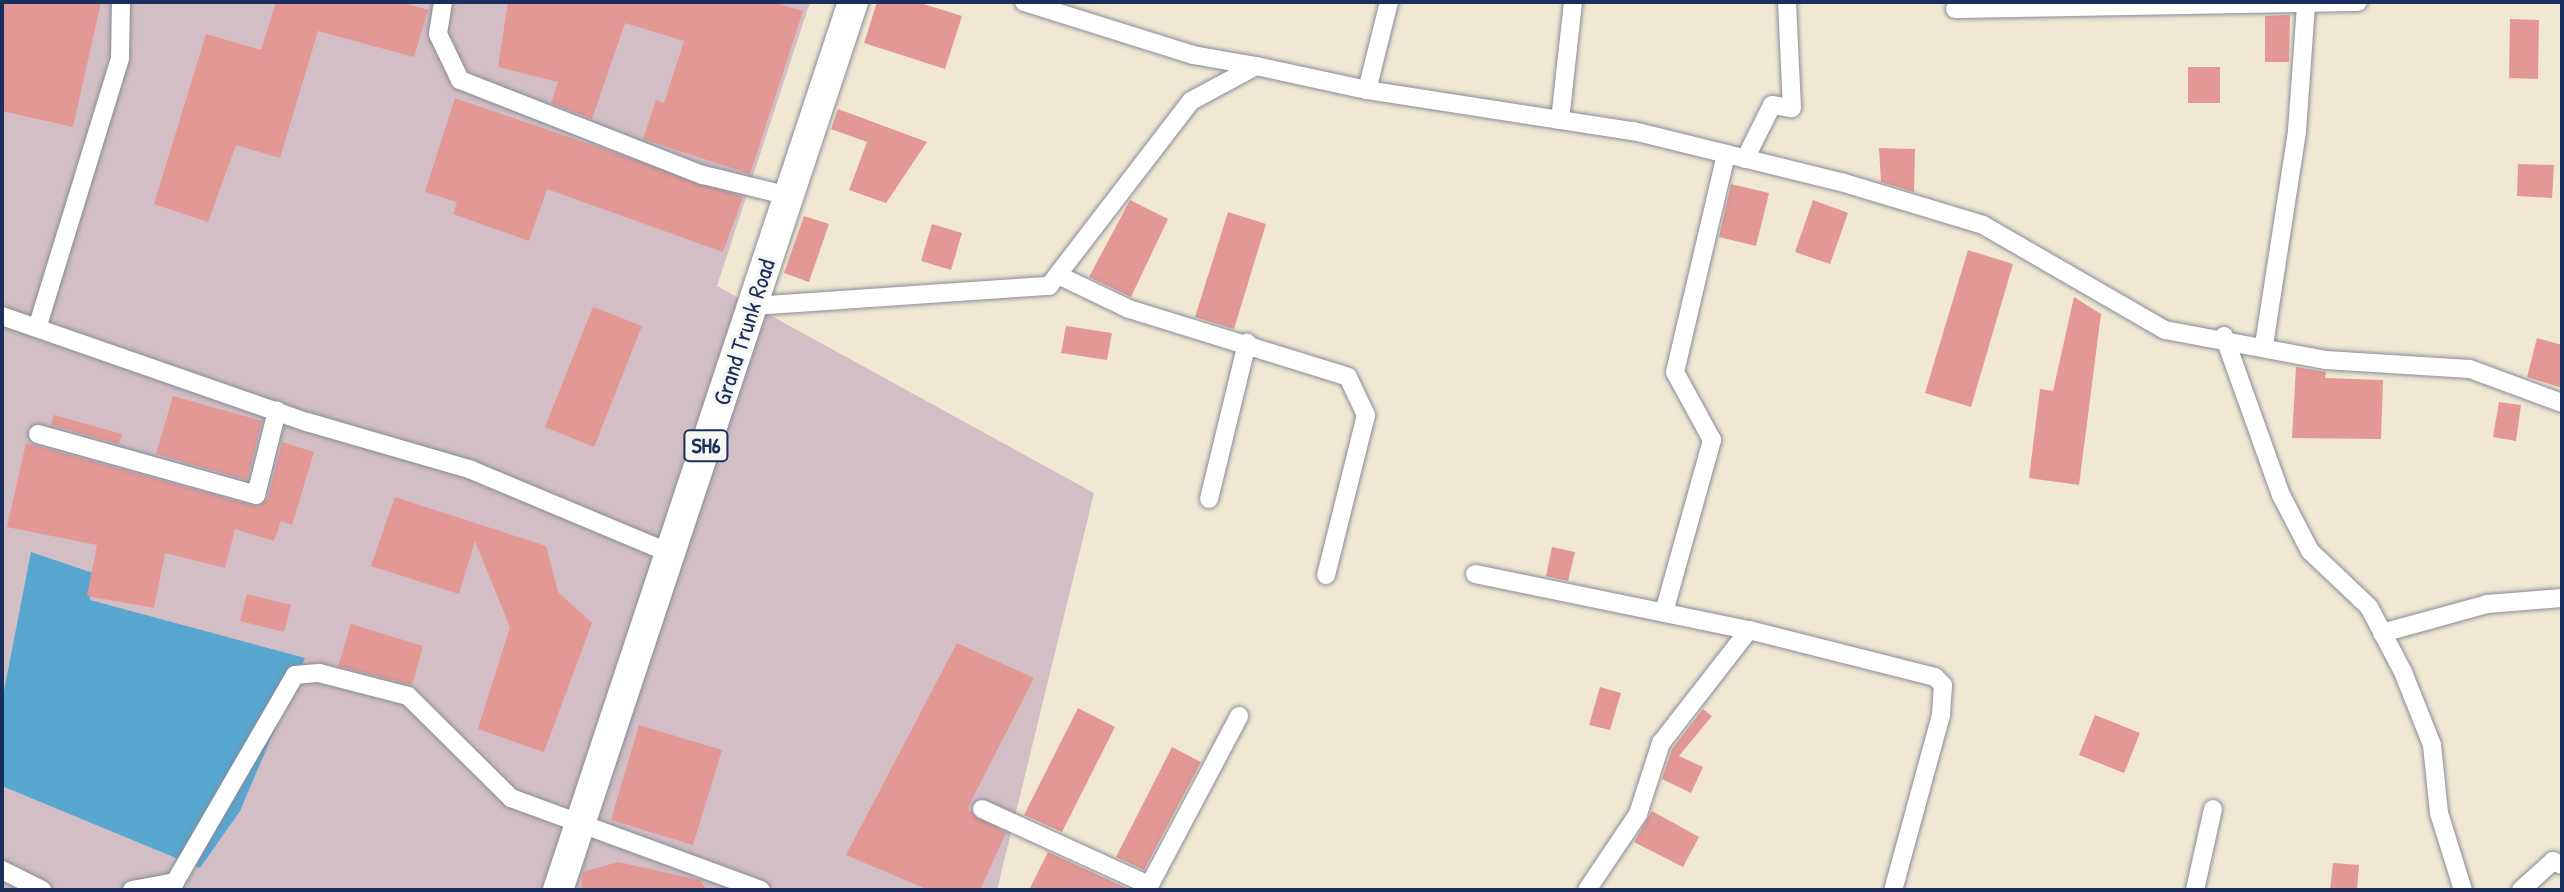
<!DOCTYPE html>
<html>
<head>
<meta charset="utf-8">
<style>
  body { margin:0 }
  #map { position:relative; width:2564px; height:892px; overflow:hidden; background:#f1e8d3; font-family:"Patrick Hand",sans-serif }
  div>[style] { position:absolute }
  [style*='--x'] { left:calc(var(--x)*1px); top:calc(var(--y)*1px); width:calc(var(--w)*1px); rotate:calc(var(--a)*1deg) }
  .industrial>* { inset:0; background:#d2bec4 }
  .water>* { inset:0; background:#57a7d1 }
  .building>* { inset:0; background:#e39895 }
  .roads { filter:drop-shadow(0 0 2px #868c98) drop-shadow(0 0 2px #868c98) }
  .street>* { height:18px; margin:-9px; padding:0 9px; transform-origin:9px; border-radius:9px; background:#fff }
  .primary>* { height:30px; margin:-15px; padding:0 15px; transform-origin:15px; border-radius:15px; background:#fff }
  span { translate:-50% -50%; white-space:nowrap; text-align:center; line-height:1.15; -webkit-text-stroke:7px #f6f6f2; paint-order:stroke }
  .shield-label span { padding:2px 6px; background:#f6f6f2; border:2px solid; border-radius:6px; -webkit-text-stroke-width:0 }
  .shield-label { font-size:22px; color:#1b2f5e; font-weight:700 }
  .street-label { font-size:24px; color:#1b2f5e }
  .frame { position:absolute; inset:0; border:4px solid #1b2f5e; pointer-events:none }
</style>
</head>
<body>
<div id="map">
  <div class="industrial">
    <i style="clip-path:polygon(2px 2px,810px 2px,717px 286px,1094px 493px,997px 890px,2px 890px)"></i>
  </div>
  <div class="water">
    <i style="clip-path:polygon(31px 552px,93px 573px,90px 600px,305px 658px,240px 811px,200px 868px,2px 786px,2px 701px)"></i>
  </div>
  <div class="building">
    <i style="clip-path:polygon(2px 2px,101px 2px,73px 127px,2px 111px)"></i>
    <i style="clip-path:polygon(276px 2px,401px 2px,428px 10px,414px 57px,318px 31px,280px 158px,236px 145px,208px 222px,154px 204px,206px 34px,261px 50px)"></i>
    <i style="clip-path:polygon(508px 2px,772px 2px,803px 11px,750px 174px,643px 139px,656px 100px,664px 103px,684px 41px,625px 23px,592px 119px,551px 103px,558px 82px,498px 67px)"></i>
    <i style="clip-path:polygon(877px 2px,917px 2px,962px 16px,945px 69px,864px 43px)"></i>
    <i style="clip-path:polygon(2290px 15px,2289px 62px,2265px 62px,2265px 16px)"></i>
    <i style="clip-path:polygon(2510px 19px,2539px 20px,2538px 79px,2509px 78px)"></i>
    <i style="clip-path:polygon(2188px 67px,2220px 67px,2220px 103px,2188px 103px)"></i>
    <i style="clip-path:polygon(455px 98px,743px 197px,723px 252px,547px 189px,529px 241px,453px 214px,457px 202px,425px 192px)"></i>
    <i style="clip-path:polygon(838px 109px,927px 142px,886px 203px,849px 190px,867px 142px,831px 129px)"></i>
    <i style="clip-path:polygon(1879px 148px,1915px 149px,1914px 192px,1881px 182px)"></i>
    <i style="clip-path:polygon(2518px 164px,2554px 165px,2552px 198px,2517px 196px)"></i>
    <i style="clip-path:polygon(1731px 184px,1769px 193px,1756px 246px,1719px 237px)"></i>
    <i style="clip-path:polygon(1130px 200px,1168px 219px,1131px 297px,1089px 277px)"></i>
    <i style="clip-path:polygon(1813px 200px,1848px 213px,1830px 264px,1795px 252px)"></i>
    <i style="clip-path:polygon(1228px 212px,1266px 224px,1234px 329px,1195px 317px)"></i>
    <i style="clip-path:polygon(804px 216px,829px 224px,809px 282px,784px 273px)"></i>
    <i style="clip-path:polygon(932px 224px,962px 233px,951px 270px,921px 261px)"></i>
    <i style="clip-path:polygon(1968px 250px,2013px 264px,1971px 407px,1925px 393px)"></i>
    <i style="clip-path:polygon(2074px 297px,2101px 314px,2079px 485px,2029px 478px,2040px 389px,2053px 391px)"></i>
    <i style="clip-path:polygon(593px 307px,642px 326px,594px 447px,545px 427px)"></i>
    <i style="clip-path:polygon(1066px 326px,1112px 333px,1107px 360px,1061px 353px)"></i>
    <i style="clip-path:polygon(2537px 338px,2562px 345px,2562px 388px,2527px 377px)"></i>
    <i style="clip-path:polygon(2296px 367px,2326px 372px,2325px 378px,2383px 380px,2381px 439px,2292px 438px)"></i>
    <i style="clip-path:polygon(173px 396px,262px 421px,247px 480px,156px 454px)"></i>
    <i style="clip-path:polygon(2499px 402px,2521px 405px,2516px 441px,2493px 437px)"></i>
    <i style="clip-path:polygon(54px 415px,122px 434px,119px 444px,51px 425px)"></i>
    <i style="clip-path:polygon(282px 442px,314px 452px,292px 525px,281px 521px,274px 541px,235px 529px,225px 568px,165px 553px,154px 608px,87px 596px,97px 545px,7px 527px,26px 443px,258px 507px,268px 498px)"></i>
    <i style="clip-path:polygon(395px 497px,546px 546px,558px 592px,592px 623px,544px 752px,478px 729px,510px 627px,475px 541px,459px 594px,371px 566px)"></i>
    <i style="clip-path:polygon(1552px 547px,1575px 552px,1568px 581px,1546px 576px)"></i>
    <i style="clip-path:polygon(247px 594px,291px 605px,284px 632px,240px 621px)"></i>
    <i style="clip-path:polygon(351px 624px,423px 646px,412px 685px,338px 666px)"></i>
    <i style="clip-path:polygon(957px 643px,1034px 678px,967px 809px,1006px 833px,980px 890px,929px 890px,846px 855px)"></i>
    <i style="clip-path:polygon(1600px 687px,1621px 693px,1610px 730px,1589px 725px)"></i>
    <i style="clip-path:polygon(1078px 708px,1115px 727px,1062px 832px,1024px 815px)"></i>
    <i style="clip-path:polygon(1703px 709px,1712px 716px,1679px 756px,1703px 767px,1691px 793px,1662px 779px,1672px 749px)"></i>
    <i style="clip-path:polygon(2095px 715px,2140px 733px,2124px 773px,2079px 755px)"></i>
    <i style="clip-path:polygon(639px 725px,722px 750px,693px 845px,611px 820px)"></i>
    <i style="clip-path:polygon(1172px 747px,1201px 762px,1144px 870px,1116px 857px)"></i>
    <i style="clip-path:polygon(1652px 811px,1699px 837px,1683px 867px,1634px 842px)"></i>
    <i style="clip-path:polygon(1048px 852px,1131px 890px,1029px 890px)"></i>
    <i style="clip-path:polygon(618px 862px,700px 880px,707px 890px,581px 890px,583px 872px)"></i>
    <i style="clip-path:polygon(2333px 863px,2359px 865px,2357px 890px,2330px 890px)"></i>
  </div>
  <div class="roads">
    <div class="street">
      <i style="--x:443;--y:2;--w:32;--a:99"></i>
      <i style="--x:438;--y:34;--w:51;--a:64.4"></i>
      <i style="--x:460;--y:80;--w:261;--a:21.4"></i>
      <i style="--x:703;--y:175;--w:89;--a:13.7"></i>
      <i style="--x:1024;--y:2;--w:177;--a:17.4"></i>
      <i style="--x:1193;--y:55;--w:64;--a:9.9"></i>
      <i style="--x:1955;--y:9;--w:403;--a:-1"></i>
      <i style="--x:1367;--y:90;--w:91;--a:-76"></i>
      <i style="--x:1560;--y:120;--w:119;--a:-83.7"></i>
      <i style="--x:1745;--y:159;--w:60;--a:-63.4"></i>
      <i style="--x:1772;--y:105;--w:20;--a:9"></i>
      <i style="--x:1792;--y:108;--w:106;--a:-92.7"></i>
      <i style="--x:1058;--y:275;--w:79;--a:25.6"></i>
      <i style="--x:1129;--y:309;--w:229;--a:17.2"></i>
      <i style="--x:1348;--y:377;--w:42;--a:64.7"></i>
      <i style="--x:1366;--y:415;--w:165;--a:104"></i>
      <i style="--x:753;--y:306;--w:297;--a:-3.9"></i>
      <i style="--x:1049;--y:286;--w:233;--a:-52.5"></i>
      <i style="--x:1191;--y:101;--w:74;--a:-28.3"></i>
      <i style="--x:1256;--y:66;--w:114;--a:12.2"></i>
      <i style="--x:1367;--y:90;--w:269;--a:8.8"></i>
      <i style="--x:1633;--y:131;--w:214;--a:13.8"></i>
      <i style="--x:1841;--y:182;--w:148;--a:16.8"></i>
      <i style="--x:1983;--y:225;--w:210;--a:30"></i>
      <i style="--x:2165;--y:330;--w:164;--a:10.6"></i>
      <i style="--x:2326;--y:360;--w:144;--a:3.6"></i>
      <i style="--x:2470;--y:369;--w:98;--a:20.3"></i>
      <i style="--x:2;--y:316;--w:323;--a:19.2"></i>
      <i style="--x:307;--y:422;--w:169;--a:16.2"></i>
      <i style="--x:469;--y:469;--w:218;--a:22.7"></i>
      <i style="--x:38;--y:325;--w:279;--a:-72.9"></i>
      <i style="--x:120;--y:58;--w:56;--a:-89"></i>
      <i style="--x:2224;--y:336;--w:169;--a:70.3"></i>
      <i style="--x:2281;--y:495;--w:63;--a:62.6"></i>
      <i style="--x:2310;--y:551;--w:81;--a:43.5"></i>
      <i style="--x:2369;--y:607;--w:73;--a:62.4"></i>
      <i style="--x:2403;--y:672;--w:79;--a:68.3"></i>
      <i style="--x:2432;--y:745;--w:68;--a:84.1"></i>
      <i style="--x:2439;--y:813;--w:81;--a:72.7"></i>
      <i style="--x:2264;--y:345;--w:217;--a:-81.2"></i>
      <i style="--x:2297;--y:131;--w:127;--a:-85.9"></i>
      <i style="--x:38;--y:434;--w:226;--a:15.6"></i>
      <i style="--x:256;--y:495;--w:87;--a:-76"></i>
      <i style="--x:1209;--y:499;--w:161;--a:-76.3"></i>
      <i style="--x:1475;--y:574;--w:280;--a:11.6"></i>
      <i style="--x:1749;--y:630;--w:192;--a:14.2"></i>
      <i style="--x:1935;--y:677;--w:11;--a:45"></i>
      <i style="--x:1943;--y:685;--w:30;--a:94"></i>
      <i style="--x:1941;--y:715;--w:181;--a:105.3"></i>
      <i style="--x:1664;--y:612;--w:179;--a:-74.4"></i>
      <i style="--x:1712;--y:440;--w:77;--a:-118.6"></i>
      <i style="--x:1675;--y:372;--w:224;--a:-76.8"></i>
      <i style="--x:2382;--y:633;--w:109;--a:-15.4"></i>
      <i style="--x:2487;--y:604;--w:75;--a:-4.6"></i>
      <i style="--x:982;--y:809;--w:183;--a:24.5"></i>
      <i style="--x:2;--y:870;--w:45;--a:26.6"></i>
      <i style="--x:132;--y:890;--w:44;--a:-10.5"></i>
      <i style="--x:175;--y:882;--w:239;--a:-59.9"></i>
      <i style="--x:295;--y:675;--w:24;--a:-5"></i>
      <i style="--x:319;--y:673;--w:92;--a:14.5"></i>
      <i style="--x:408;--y:696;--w:145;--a:44.7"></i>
      <i style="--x:511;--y:798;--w:266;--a:20.2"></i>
      <i style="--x:1147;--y:890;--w:197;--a:-62.1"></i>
      <i style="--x:1587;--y:890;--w:92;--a:-56.1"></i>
      <i style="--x:1638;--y:814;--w:75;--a:-72.1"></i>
      <i style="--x:1661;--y:743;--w:143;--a:-52.1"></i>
      <i style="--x:2195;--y:890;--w:83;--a:-77.5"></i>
      <i style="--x:2521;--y:890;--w:43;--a:-42.2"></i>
      <i style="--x:2553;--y:861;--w:10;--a:24"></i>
    </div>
    <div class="primary">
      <i style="--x:558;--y:890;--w:936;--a:-71.62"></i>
    </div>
  </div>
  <div class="shield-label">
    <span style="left:706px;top:446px">SH6</span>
  </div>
  <div class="street-label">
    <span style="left:744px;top:332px;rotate:-72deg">Grand Trunk Road</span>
  </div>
  <div class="frame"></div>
</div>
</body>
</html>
